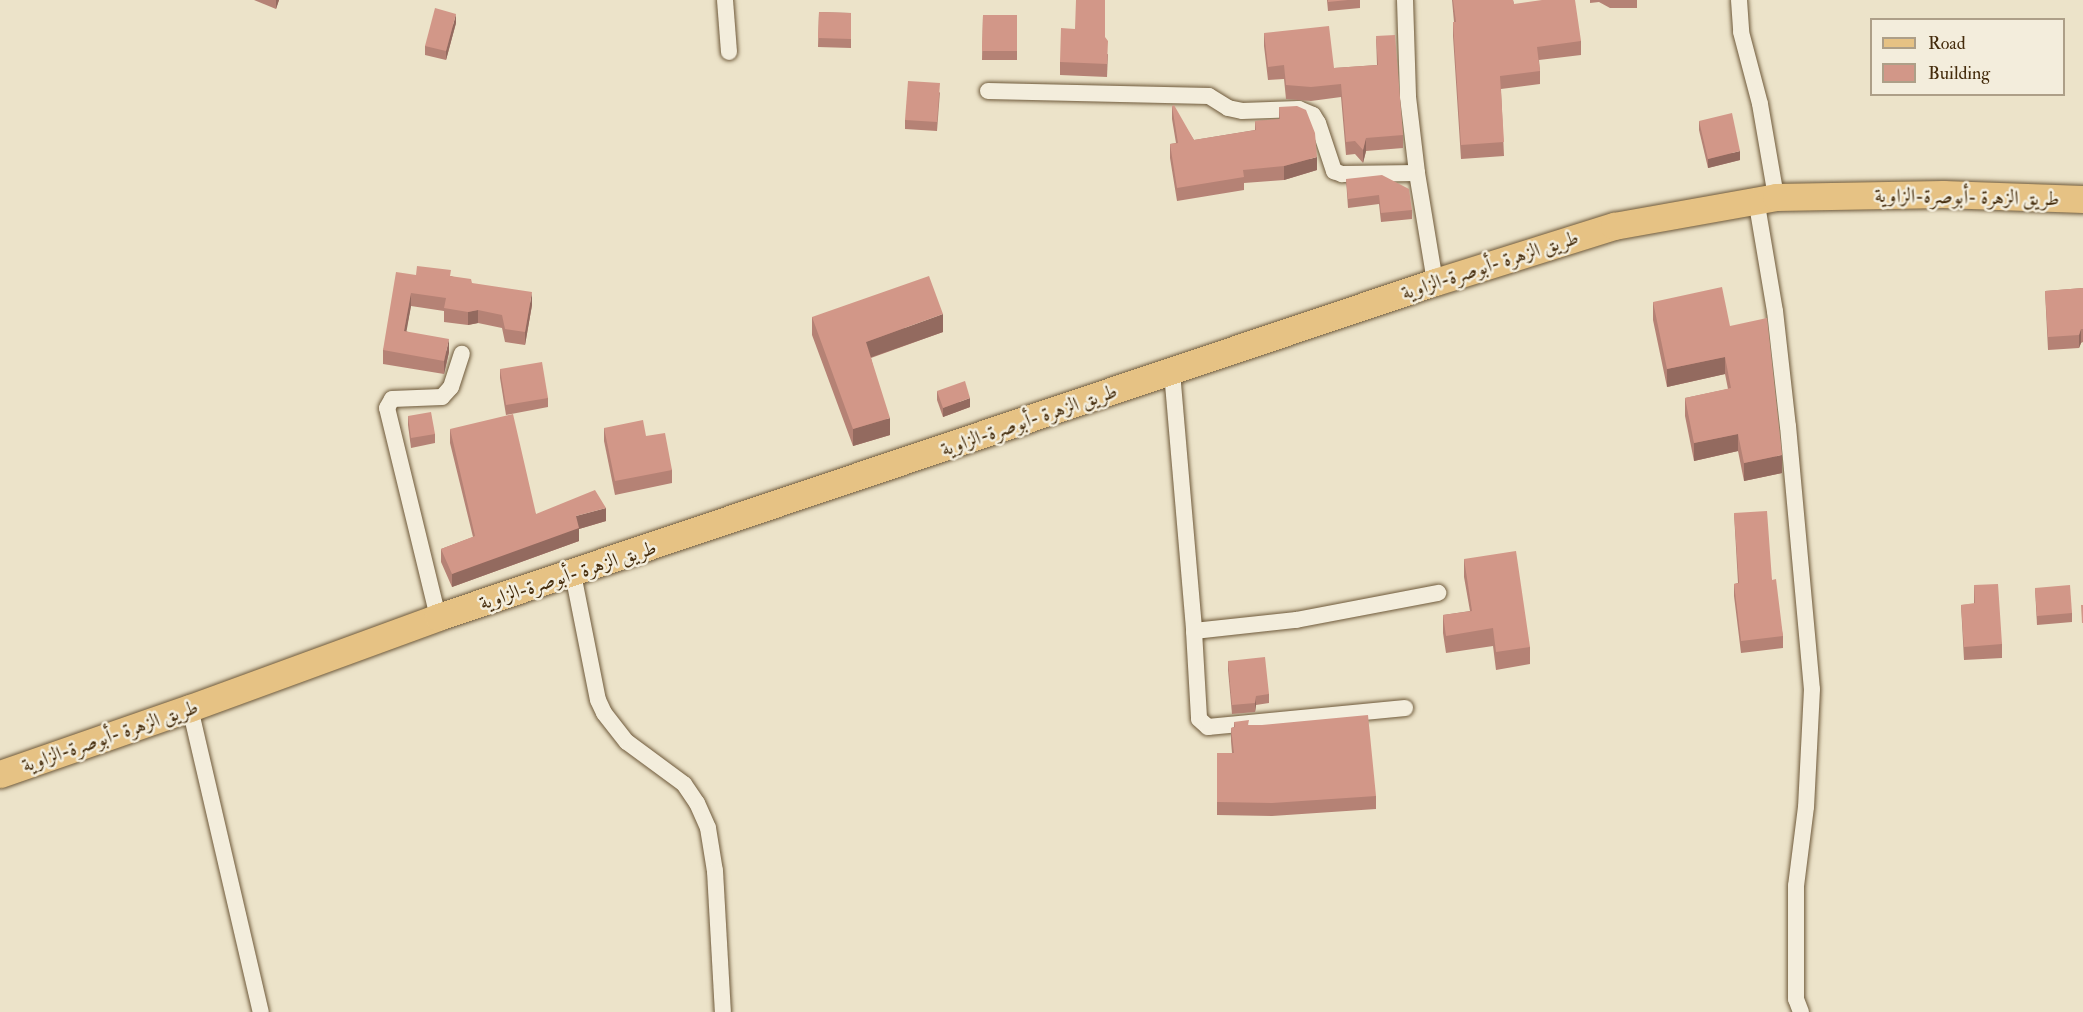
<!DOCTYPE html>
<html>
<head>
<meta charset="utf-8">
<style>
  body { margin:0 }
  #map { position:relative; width:2083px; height:1012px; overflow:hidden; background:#ece3c9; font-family:"IM FELL Double Pica",Amiri,serif }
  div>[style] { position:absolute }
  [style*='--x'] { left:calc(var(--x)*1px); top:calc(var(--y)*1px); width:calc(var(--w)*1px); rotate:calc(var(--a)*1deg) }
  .roads { filter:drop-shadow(0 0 2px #6e593a) drop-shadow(0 0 2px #6e593a) }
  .street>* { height:16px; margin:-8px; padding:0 8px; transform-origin:8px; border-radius:8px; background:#f3eddc }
  .primary>* { height:27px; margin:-13.5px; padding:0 13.5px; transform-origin:13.5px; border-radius:13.5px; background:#e6c284 }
  .wall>* { inset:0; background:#b58275 }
  .shaded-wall>* { inset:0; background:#936a5f }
  .building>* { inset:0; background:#d29788 }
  span { translate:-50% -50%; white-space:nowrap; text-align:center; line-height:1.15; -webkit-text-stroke:5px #f3eddc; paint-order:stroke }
  .street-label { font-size:20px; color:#442b0b }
  .legend { position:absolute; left:1870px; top:18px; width:195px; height:78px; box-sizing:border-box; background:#f3eddc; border:2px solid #ad9f88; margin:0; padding:8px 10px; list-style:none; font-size:18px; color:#442b0b }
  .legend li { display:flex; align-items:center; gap:12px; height:30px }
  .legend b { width:30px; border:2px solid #ad9f88 }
</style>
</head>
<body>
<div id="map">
  <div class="roads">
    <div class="street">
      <i style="--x:725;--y:0;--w:52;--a:85.6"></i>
      <i style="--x:1405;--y:0;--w:97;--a:88.2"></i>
      <i style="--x:1408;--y:97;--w:77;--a:83.2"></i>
      <i style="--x:1417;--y:173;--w:110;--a:80.6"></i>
      <i style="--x:1739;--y:0;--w:32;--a:86"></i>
      <i style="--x:1741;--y:32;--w:74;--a:75.2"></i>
      <i style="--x:1760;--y:104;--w:94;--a:80.2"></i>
      <i style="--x:988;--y:91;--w:221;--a:1.3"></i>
      <i style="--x:1209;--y:96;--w:22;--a:32"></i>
      <i style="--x:1228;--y:108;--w:14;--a:12"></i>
      <i style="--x:1242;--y:111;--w:57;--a:-2"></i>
      <i style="--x:1299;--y:109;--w:15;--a:23"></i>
      <i style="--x:1313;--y:115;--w:9;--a:58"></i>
      <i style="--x:1318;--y:123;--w:51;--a:71.6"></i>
      <i style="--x:1334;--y:171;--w:9;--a:21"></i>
      <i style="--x:1342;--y:174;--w:75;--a:-0.8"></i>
      <i style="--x:1756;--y:199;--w:114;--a:80.4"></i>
      <i style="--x:1775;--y:311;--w:116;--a:83.6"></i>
      <i style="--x:1788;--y:426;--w:264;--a:84.8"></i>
      <i style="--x:1812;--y:689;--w:118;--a:92.9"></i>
      <i style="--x:1806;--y:807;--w:80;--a:97.2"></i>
      <i style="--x:1796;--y:886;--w:113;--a:90"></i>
      <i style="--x:1796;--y:999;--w:14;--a:69"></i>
      <i style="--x:1172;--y:372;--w:260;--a:85.1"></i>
      <i style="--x:1194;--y:631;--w:103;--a:-6.2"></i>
      <i style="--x:1296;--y:620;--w:145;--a:-10.8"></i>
      <i style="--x:573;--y:574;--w:128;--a:78.8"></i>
      <i style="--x:598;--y:700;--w:14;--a:65"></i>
      <i style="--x:604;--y:713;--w:37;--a:52"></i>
      <i style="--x:627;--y:742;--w:71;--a:36.4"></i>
      <i style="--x:684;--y:784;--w:23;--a:56"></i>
      <i style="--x:697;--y:803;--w:27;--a:66"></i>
      <i style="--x:708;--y:828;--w:44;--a:80.8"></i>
      <i style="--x:715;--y:871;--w:141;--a:86.8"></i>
      <i style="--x:438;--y:617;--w:215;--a:-103.7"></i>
      <i style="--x:387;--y:408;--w:10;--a:-61"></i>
      <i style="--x:392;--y:399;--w:50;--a:-2.3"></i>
      <i style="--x:442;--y:397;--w:13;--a:-48"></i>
      <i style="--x:451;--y:387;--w:35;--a:-72"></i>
      <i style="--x:1194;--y:631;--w:88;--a:86.7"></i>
      <i style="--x:1199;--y:719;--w:12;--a:42"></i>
      <i style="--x:1208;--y:727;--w:198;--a:-5.5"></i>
      <i style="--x:190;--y:708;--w:312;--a:76.9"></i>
    </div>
    <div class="primary">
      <i style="--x:0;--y:774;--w:201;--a:-19.2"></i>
      <i style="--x:190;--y:708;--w:264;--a:-20.1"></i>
      <i style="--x:438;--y:617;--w:1052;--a:-18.57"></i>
      <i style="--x:1435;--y:282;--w:188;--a:-17.4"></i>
      <i style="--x:1614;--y:226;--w:165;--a:-10.1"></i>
      <i style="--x:1776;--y:197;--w:167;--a:-1"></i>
      <i style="--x:1943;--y:194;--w:140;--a:2"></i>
    </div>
  </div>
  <div class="wall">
    <i style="clip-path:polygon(254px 0,279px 0,276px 9px)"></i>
    <i style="clip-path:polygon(1327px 0,1360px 0,1360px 8px,1328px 11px)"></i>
    <i style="clip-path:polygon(1452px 0,1513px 0,1514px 4px,1581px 41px,1581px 55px,1539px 60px,1540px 71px,1540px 84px,1501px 89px,1504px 156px,1461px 159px,1453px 36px,1453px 22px,1454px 22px)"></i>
    <i style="clip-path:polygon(1590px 0,1637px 0,1637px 8px,1610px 8px,1599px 2px,1590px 3px)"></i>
    <i style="clip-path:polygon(819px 12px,851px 13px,851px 48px,818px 47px)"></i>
    <i style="clip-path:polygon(983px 15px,1017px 15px,1017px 60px,982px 60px)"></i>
    <i style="clip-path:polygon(456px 23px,446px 60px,425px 55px,425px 46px)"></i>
    <i style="clip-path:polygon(1264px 33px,1334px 68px,1377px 65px,1376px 36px,1403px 135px,1403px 148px,1366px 151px,1363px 163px,1355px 154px,1346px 155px,1341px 97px,1311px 101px,1286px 99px,1284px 79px,1268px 80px,1264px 46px)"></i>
    <i style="clip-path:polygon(1108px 54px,1107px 77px,1060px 75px,1060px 62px)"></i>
    <i style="clip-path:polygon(940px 92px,937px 131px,905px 129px,905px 120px)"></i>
    <i style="clip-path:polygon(1172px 106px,1194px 140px,1255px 130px,1255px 121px,1279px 119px,1279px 107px,1317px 170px,1284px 180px,1244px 183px,1244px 190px,1177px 201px,1170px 158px,1170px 144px,1176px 143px,1172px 119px)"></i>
    <i style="clip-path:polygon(1699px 121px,1740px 160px,1708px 168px,1699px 130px)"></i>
    <i style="clip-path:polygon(1346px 179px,1412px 210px,1412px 219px,1381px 222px,1379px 204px,1348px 208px)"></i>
    <i style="clip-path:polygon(416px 275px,451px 276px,532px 305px,525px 345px,505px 342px,502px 328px,478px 323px,468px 325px,444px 322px,444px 311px,411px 306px,406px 331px,449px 352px,444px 374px,383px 364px,383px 350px)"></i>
    <i style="clip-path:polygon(2083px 288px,2083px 342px,2081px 343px,2079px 348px,2048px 350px,2045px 291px)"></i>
    <i style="clip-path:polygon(1653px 302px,1730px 326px,1782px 473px,1744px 481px,1738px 451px,1694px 461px,1685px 416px,1685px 398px,1728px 389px,1725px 374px,1667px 387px,1653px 320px)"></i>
    <i style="clip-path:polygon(812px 317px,943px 332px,871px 358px,890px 435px,853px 446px,812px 335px)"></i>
    <i style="clip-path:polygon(500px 369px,548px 398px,548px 407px,506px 415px,500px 378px)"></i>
    <i style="clip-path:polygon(937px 391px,970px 407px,943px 417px,937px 400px)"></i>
    <i style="clip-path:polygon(408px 416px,435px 434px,435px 443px,411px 448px,408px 425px)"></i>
    <i style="clip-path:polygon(604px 428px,646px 436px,672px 470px,672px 483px,615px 495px,604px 441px)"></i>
    <i style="clip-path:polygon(450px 429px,536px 514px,606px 521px,579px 529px,579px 541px,452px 587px,441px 562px,441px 549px,473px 537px,450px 443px)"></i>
    <i style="clip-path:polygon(1734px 513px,1772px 580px,1783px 636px,1783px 648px,1741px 653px,1734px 596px,1734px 584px,1738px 583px)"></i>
    <i style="clip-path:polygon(1464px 559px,1530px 647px,1530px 664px,1496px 670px,1493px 646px,1446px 653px,1443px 633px,1443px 615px,1470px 611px,1464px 577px)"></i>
    <i style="clip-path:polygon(1974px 585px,2002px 644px,2002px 658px,1964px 660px,1961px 605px,1974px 604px)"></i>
    <i style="clip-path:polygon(2035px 588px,2072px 613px,2072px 622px,2037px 625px)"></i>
    <i style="clip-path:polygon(1228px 661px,1269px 694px,1269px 703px,1256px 705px,1255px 712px,1232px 714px,1228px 670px)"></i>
    <i style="clip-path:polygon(1234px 722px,1249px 725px,1376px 796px,1376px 809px,1272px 816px,1217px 815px,1217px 753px,1232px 753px,1231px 741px,1231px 728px,1234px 727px)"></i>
  </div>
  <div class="shaded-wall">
    <i style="clip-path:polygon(276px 0,279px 0,276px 9px)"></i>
    <i style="clip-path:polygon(456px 14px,456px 23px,446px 60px,446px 51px)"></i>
    <i style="clip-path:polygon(1366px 138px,1366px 151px,1363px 163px,1363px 150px)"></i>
    <i style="clip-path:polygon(1740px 151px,1740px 160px,1708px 168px,1708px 159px)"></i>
    <i style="clip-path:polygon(1317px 157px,1317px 170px,1284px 180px,1284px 166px)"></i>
    <i style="clip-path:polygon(532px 292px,532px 305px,525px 345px,525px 332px)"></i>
    <i style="clip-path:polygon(411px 293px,411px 306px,404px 345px,404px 331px)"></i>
    <i style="clip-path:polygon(478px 310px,478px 323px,468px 325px,468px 312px)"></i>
    <i style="clip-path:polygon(943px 314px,943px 332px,866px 359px,866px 342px)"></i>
    <i style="clip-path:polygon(2081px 329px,2081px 343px,2079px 348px,2079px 335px)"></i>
    <i style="clip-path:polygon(449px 339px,449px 352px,444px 374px,444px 361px)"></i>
    <i style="clip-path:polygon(1725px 357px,1725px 374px,1667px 387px,1667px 369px)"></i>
    <i style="clip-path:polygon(970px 398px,970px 407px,943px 417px,943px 408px)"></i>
    <i style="clip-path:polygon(890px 418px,890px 435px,853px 446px,853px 429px)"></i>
    <i style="clip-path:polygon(1738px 434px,1738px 451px,1694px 461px,1694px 443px)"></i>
    <i style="clip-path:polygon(1782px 455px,1782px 473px,1744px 481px,1744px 463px)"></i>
    <i style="clip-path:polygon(606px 508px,606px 521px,579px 529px,579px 541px,452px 587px,452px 574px,576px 516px)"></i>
    <i style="clip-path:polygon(1256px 696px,1256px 705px,1255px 712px,1255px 703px)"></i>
  </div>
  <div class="building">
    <i style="clip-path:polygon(1076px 0,1105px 0,1105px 37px,1108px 41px,1107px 64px,1060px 62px,1061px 28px,1075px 29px)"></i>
    <i style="clip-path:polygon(1328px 0,1348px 0,1328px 2px)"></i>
    <i style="clip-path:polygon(1453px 0,1513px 0,1514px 4px,1542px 0,1575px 0,1581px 41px,1537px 47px,1540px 71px,1500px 76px,1504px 142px,1461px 145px,1453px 22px,1456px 22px)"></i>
    <i style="clip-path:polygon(435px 8px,456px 14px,446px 51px,425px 46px)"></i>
    <i style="clip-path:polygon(819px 12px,851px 13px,851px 39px,818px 38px)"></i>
    <i style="clip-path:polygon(983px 15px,1017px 15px,1017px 51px,982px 51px)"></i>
    <i style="clip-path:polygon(1329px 26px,1334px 68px,1378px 65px,1376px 36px,1395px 35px,1403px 135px,1366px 138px,1363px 150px,1355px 141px,1346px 142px,1341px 84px,1311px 87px,1286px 85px,1284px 65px,1268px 67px,1264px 33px)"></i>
    <i style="clip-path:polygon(908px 81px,940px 83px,937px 122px,905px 120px)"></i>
    <i style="clip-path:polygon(1174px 105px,1194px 140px,1256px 130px,1255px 121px,1280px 119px,1279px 107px,1297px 106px,1306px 110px,1315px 133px,1317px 157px,1284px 166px,1243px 170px,1244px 177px,1177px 188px,1170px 144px,1178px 143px,1172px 106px)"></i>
    <i style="clip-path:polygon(1732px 113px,1740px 151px,1708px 159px,1699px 121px)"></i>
    <i style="clip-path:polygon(1382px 175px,1409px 189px,1412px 210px,1381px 213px,1379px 195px,1348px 199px,1346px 179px)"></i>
    <i style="clip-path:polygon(417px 266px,451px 270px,450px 276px,471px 279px,472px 283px,532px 292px,525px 332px,505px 329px,502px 315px,478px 310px,468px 312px,444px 308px,446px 298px,411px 293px,404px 331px,449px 339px,444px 361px,383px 350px,396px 272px,416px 275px)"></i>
    <i style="clip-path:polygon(929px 276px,943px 314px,866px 342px,890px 418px,853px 429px,812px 317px)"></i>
    <i style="clip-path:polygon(1722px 287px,1730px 326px,1767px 318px,1782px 455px,1744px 463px,1738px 434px,1694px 443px,1685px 398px,1731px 388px,1725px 357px,1667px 369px,1653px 302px)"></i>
    <i style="clip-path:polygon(2083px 288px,2083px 329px,2081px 329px,2079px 335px,2048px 337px,2045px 291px)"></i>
    <i style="clip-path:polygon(542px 362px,548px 398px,506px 405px,500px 369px)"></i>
    <i style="clip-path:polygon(965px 381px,970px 398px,943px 408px,937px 391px)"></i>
    <i style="clip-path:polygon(431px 412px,435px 434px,411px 438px,408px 416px)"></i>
    <i style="clip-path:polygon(513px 414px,536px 514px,595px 490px,606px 508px,576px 516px,579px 528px,452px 574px,441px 549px,475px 536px,450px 429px)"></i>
    <i style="clip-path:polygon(643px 420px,646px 436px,665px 433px,672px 470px,615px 481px,604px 428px)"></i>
    <i style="clip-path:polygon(1767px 511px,1772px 580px,1776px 579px,1783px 636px,1741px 641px,1734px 584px,1739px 583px,1734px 513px)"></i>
    <i style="clip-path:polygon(1516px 551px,1530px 647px,1496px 652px,1493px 628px,1446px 636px,1443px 615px,1472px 611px,1464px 559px)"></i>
    <i style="clip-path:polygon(1998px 584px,2002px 644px,1964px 647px,1961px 605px,1975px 603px,1974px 585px)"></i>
    <i style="clip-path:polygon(2070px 585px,2072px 613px,2037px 616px,2035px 588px)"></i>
    <i style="clip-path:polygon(2081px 605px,2083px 605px,2083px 623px,2082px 623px)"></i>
    <i style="clip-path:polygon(1265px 657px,1269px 694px,1256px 696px,1255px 703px,1232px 705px,1228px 661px)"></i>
    <i style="clip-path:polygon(1368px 715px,1376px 796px,1272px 803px,1217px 802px,1217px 753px,1234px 753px,1231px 728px,1235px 727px,1234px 722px,1249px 720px,1248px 725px,1262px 725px)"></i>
  </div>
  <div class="street-label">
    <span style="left:1967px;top:197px;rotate:1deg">طريق الزهرة -أبوصرة-الزاوية</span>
    <span style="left:1490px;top:265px;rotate:-18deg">طريق الزهرة -أبوصرة-الزاوية</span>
    <span style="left:1029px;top:420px;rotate:-19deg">طريق الزهرة -أبوصرة-الزاوية</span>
    <span style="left:568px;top:575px;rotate:-18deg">طريق الزهرة -أبوصرة-الزاوية</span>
    <span style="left:110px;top:736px;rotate:-19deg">طريق الزهرة -أبوصرة-الزاوية</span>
  </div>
  <ul class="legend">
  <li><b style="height:8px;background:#e6c284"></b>Road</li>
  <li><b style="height:16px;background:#d29788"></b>Building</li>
  </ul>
</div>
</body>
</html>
